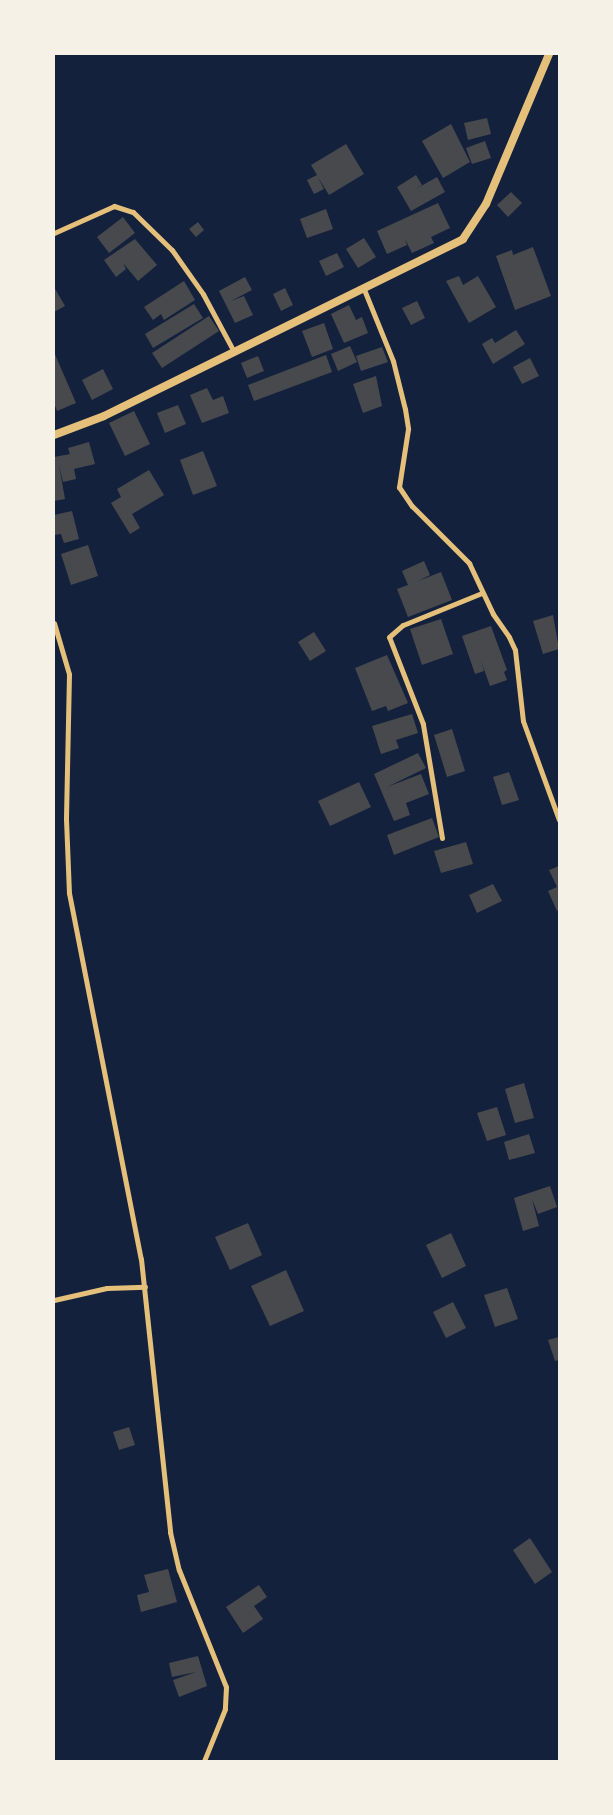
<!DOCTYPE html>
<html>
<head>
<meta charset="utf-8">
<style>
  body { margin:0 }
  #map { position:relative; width:613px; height:1815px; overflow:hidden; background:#14213d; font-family:"Work Sans",sans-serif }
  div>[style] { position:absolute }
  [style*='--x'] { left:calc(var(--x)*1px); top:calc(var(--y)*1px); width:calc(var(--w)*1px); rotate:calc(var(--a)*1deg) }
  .building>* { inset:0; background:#48494c }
  .minor>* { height:5px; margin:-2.5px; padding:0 2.5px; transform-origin:2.5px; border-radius:2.5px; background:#e5c07b }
  .tertiary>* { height:8px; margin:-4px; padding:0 4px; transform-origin:4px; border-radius:4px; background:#e5c07b }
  span { translate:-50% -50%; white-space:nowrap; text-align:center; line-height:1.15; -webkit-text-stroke:4px #f6f1e7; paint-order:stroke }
  .frame { position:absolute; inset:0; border:55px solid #f6f1e7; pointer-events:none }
</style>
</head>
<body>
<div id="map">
  <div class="building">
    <i style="clip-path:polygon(487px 118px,491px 134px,468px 140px,464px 123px)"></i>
    <i style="clip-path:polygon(451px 124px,470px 162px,443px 178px,422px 141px)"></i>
    <i style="clip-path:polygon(485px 141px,491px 158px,472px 164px,466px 148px)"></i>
    <i style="clip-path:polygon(346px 144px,364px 174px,329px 195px,318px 177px,324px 189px,314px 194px,307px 180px,317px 175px,311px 165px)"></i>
    <i style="clip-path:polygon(416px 175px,422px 185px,414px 190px,437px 177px,445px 192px,411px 211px,397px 187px)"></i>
    <i style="clip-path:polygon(511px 192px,522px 203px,508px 217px,497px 205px)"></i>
    <i style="clip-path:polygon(438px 203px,450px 228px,431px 237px,434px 243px,412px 253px,405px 239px,407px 245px,387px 254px,377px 231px)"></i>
    <i style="clip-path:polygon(326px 209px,333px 229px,307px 238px,300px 219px)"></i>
    <i style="clip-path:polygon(123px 217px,135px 233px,109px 253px,97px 237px)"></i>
    <i style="clip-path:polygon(198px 222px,204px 230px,196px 237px,189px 229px)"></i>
    <i style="clip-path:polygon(364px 238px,376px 257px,358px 268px,346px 249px)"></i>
    <i style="clip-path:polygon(135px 239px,157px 265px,138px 281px,123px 263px,126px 269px,116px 277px,104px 260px)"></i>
    <i style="clip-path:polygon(533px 247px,551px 296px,515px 310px,496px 256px,512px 250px,513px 255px)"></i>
    <i style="clip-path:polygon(337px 253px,344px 267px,326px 276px,319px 261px)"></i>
    <i style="clip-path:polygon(459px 276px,463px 285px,478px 276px,496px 307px,469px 323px,446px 281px)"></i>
    <i style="clip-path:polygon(245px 277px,252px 290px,231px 301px,244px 296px,253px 315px,235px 323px,219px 291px)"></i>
    <i style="clip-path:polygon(184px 281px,195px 300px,164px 320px,161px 314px,153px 320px,144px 307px)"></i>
    <i style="clip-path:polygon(54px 287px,65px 306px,54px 312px)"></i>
    <i style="clip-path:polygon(285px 288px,293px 305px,281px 311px,273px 294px)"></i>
    <i style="clip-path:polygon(417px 301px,425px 318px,411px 325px,402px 308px)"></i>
    <i style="clip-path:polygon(194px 304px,203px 318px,153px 348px,145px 334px)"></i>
    <i style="clip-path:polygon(349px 305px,356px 320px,362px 317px,368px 333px,344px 343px,331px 314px)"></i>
    <i style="clip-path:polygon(209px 316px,219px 331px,162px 368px,152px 353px)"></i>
    <i style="clip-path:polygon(324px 323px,333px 349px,312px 357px,302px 331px)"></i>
    <i style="clip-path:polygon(516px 330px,525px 344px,493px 364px,482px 344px,492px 338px,495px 343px)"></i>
    <i style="clip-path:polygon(350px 346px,357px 362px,338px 371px,331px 354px)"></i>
    <i style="clip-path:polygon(382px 347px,388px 362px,361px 371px,356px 356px)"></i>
    <i style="clip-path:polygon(54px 352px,76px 403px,57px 411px,54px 403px)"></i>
    <i style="clip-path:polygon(326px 355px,332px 372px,254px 401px,248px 385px)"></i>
    <i style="clip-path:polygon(258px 356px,264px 371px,247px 378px,241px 363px)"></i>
    <i style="clip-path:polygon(530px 358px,539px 376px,522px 384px,513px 367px)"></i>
    <i style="clip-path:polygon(103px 369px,113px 389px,92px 400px,82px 380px)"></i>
    <i style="clip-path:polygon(376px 376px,382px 406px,363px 413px,353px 384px)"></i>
    <i style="clip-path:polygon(207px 388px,213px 400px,223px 396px,229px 413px,202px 423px,190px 395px)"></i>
    <i style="clip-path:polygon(178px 405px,186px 424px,165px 433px,157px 413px)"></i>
    <i style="clip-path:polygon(134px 411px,150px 444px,125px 456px,109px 423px)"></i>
    <i style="clip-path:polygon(89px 442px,95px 464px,74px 469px,76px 479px,63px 482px,59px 465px,65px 499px,54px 501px,54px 457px,70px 454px,68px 448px)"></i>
    <i style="clip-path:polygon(203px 451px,217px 486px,193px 495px,180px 460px)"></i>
    <i style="clip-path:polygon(149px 470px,164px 495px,132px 514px,140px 528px,130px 534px,111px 503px,121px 497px,117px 489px)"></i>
    <i style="clip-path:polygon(72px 511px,79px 539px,64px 543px,61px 534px,54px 535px,54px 515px)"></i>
    <i style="clip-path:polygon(88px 545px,98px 576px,71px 585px,61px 554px)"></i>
    <i style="clip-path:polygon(424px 561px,430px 575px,418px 581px,441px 572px,452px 600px,408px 617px,397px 589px,408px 585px,402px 571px)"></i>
    <i style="clip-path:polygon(553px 615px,559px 649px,543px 654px,533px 621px)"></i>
    <i style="clip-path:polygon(441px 619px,453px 654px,422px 665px,410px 629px)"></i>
    <i style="clip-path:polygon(491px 626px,507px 670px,504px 672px,507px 680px,490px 686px,481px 661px,484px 671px,475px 674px,462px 636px)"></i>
    <i style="clip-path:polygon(314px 632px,326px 651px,310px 661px,298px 642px)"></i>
    <i style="clip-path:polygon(387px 655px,408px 703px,388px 711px,386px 706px,372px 711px,355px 668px)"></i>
    <i style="clip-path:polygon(412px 714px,418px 733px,396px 740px,399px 748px,381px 754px,372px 726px)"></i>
    <i style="clip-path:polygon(452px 729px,465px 771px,447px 777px,434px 735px)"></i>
    <i style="clip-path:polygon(418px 753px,426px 768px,387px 787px,421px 774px,429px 794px,406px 803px,410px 815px,394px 821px,374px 774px)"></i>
    <i style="clip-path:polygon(509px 772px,519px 800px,502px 805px,493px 777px)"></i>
    <i style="clip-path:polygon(359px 782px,371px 807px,330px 826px,318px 801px)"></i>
    <i style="clip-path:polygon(432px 818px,439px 837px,394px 855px,387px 835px)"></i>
    <i style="clip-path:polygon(466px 842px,473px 864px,441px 873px,434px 851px)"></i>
    <i style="clip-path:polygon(559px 866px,559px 910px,557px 911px,548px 891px,557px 887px,549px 870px)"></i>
    <i style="clip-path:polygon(493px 884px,502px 901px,477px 913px,469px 895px)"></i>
    <i style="clip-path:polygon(524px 1083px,534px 1118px,515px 1123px,505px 1089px)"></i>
    <i style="clip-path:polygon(497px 1107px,506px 1135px,487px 1141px,477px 1113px)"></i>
    <i style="clip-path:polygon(529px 1134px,535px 1153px,509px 1160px,504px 1142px)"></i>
    <i style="clip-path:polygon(550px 1186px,557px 1207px,538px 1214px,532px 1199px,539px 1226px,523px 1231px,514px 1198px)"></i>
    <i style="clip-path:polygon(248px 1223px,262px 1255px,230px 1270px,215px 1237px)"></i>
    <i style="clip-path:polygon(451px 1233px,466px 1266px,442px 1278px,426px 1245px)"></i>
    <i style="clip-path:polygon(286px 1270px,304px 1311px,270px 1326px,251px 1286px)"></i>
    <i style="clip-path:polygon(507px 1288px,518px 1319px,495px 1327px,484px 1295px)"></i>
    <i style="clip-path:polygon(453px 1302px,466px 1328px,446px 1338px,433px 1312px)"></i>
    <i style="clip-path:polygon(559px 1337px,559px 1360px,555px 1361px,548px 1340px)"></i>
    <i style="clip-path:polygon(129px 1427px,135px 1445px,119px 1450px,113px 1432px)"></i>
    <i style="clip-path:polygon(530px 1538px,552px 1572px,535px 1584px,513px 1550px)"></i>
    <i style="clip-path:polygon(168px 1569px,177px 1602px,141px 1612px,137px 1595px,149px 1592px,144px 1575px)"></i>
    <i style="clip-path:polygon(259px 1585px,267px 1597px,254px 1606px,263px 1619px,243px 1633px,226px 1607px)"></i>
    <i style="clip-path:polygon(198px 1656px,207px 1686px,179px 1697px,173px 1680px,196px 1672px,172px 1677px,169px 1663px)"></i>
  </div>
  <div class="minor">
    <i style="--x:54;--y:233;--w:66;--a:-24.2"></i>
    <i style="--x:114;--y:206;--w:20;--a:18"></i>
    <i style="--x:133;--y:212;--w:54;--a:44.3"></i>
    <i style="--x:172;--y:250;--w:54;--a:54.8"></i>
    <i style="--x:203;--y:294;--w:64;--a:61.8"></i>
    <i style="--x:363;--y:287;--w:80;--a:67.9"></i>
    <i style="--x:393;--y:361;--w:49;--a:76"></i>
    <i style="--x:405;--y:409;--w:20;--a:81"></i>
    <i style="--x:408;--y:429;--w:59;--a:98.8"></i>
    <i style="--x:399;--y:487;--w:23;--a:56"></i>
    <i style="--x:412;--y:506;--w:81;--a:45"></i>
    <i style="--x:469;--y:563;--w:56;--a:64.8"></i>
    <i style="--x:493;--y:614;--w:28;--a:55"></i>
    <i style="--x:509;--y:637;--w:14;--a:65"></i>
    <i style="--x:515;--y:650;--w:71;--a:83.6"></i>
    <i style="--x:523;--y:721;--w:105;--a:70"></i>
    <i style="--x:54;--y:623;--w:53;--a:73.6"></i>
    <i style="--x:69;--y:674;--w:145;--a:91.2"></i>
    <i style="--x:66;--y:819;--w:74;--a:87.7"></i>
    <i style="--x:69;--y:893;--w:373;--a:78.9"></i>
    <i style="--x:141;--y:1259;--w:275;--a:83.9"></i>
    <i style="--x:170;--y:1532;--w:39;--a:77"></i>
    <i style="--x:179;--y:1570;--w:126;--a:68.1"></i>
    <i style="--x:226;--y:1687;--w:22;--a:93"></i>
    <i style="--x:225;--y:1709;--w:56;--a:112"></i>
    <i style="--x:442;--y:838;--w:116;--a:-99.5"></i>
    <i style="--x:423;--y:724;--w:93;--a:-111.3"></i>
    <i style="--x:389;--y:637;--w:18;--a:-41"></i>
    <i style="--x:403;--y:625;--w:85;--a:-22.1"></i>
    <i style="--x:54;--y:1300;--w:54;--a:-12.8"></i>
    <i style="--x:107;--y:1288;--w:38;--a:-2"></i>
  </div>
  <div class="tertiary">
    <i style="--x:54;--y:435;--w:53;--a:-20.8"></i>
    <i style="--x:104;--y:416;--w:400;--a:-26.2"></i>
    <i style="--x:463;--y:239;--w:42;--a:-56.7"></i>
    <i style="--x:486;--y:204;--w:163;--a:-67.2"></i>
  </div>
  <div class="frame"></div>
</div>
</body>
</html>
